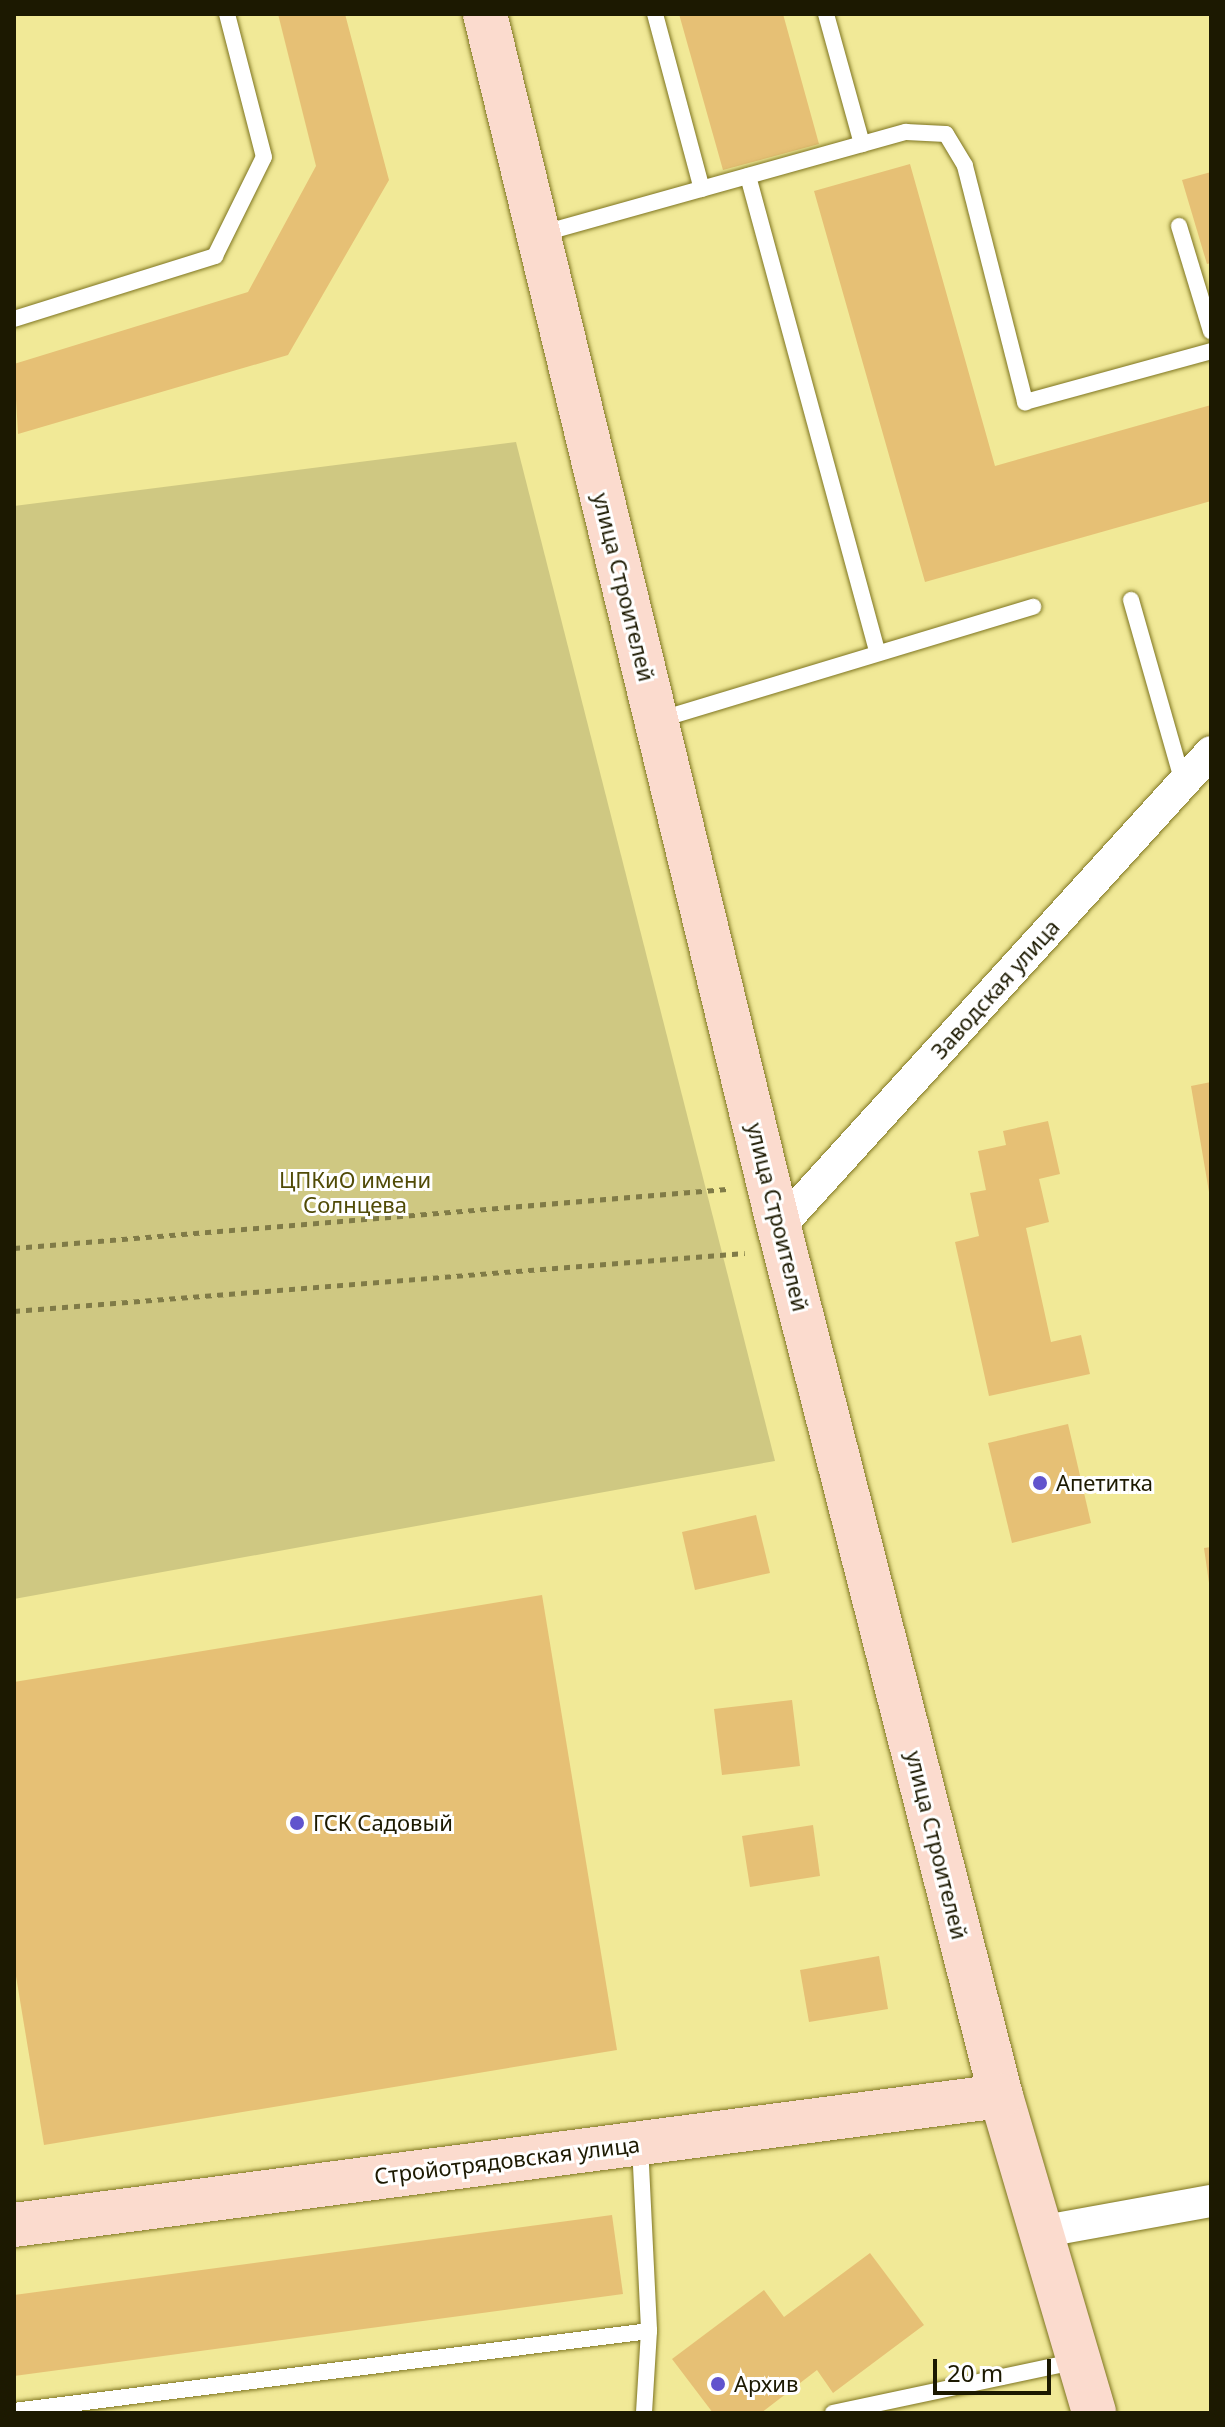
<!DOCTYPE html>
<html>
<head>
<meta charset="utf-8">
<style>
  body { margin:0 }
  #map { position:relative; width:1225px; height:2427px; overflow:hidden; background:#f1e997; font-family:"Noto Sans",sans-serif }
  div>[style] { position:absolute }
  [style*='--x'] { left:calc(var(--x)*1px); top:calc(var(--y)*1px); width:calc(var(--w)*1px); rotate:calc(var(--a)*1deg) }
  .green>* { inset:0; background:#cfc882 }
  .building>* { inset:0; background:#e6c075 }
  .path>* { height:5px; margin-top:-2.5px; transform-origin:0; background:repeating-linear-gradient(90deg,#807b47 0 6px,transparent 0 12px) }
  .roads { filter:drop-shadow(0 0 2px #7e7521) drop-shadow(0 0 2px #7e7521) }
  .lane>* { height:16px; margin:-8px; padding:0 8px; transform-origin:8px; border-radius:8px; background:#fff }
  .street>* { height:32px; margin:-16px; padding:0 16px; transform-origin:16px; border-radius:16px; background:#fff }
  .secondary>* { height:44px; margin:-22px; padding:0 22px; transform-origin:22px; border-radius:22px; background:#fbdbce }
  .dots>* { width:22px; height:22px; translate:-50% -50%; box-sizing:border-box; border:4px solid #fff; border-radius:50% }
  span { translate:-50% -50%; white-space:nowrap; text-align:center; line-height:1.15; -webkit-text-stroke:6px #fff; paint-order:stroke }
  .street-label { font-size:22px; color:#1c1901 }
  .park-label { font-size:22px; color:#514b07 }
  .poi-label { font-size:22px; color:#1c1901 }
  .left { translate:0 -50%; text-align:left }
  .frame { position:absolute; inset:0; border:16px solid #1c1901; pointer-events:none }
  .scale { position:absolute; left:933px; top:2359px; width:118px; height:36px; box-sizing:border-box; border:4px solid #1c1901; border-top:0; padding-left:10px; font-size:24px; line-height:28px; white-space:nowrap; color:#1c1901; -webkit-text-stroke:6px #fff; paint-order:stroke }
</style>
</head>
<body>
<div id="map">
  <div class="green">
    <i style="clip-path:polygon(516px 442px,775px 1461px,14px 1599px,14px 506px)"></i>
  </div>
  <div class="building">
    <i style="clip-path:polygon(278px 14px,345px 14px,389px 180px,288px 355px,18px 434px,14px 364px,248px 292px,316px 166px)"></i>
    <i style="clip-path:polygon(679px 14px,783px 14px,819px 144px,723px 170px)"></i>
    <i style="clip-path:polygon(910px 164px,995px 466px,1211px 405px,1211px 501px,925px 582px,814px 191px)"></i>
    <i style="clip-path:polygon(1211px 172px,1211px 263px,1207px 264px,1182px 180px)"></i>
    <i style="clip-path:polygon(1211px 1082px,1211px 1192px,1209px 1192px,1191px 1086px)"></i>
    <i style="clip-path:polygon(1048px 1121px,1060px 1174px,1039px 1179px,1049px 1222px,1026px 1228px,1051px 1342px,1081px 1335px,1090px 1374px,989px 1396px,955px 1242px,979px 1236px,970px 1193px,986px 1190px,978px 1151px,1006px 1145px,1003px 1131px)"></i>
    <i style="clip-path:polygon(1068px 1424px,1091px 1523px,1012px 1543px,988px 1443px)"></i>
    <i style="clip-path:polygon(756px 1515px,770px 1573px,695px 1590px,682px 1532px)"></i>
    <i style="clip-path:polygon(1211px 1547px,1211px 1583px,1209px 1583px,1204px 1548px)"></i>
    <i style="clip-path:polygon(542px 1595px,617px 2050px,44px 2145px,14px 1964px,14px 1682px)"></i>
    <i style="clip-path:polygon(792px 1700px,800px 1766px,722px 1775px,714px 1709px)"></i>
    <i style="clip-path:polygon(813px 1825px,820px 1876px,750px 1887px,742px 1836px)"></i>
    <i style="clip-path:polygon(879px 1956px,888px 2009px,809px 2022px,800px 1970px)"></i>
    <i style="clip-path:polygon(612px 2215px,623px 2294px,14px 2376px,14px 2295px)"></i>
    <i style="clip-path:polygon(870px 2253px,924px 2325px,833px 2393px,817px 2370px,761px 2413px,713px 2413px,672px 2359px,764px 2290px,784px 2317px)"></i>
  </div>
  <div class="path">
    <i style="--x:14;--y:1248;--w:715;--a:-4.73"></i>
    <i style="--x:14;--y:1311;--w:733;--a:-4.54"></i>
  </div>
  <div class="roads">
    <div class="lane">
      <i style="--x:655;--y:14;--w:181;--a:75"></i>
      <i style="--x:826;--y:14;--w:135;--a:74.5"></i>
      <i style="--x:748;--y:176;--w:494;--a:74.8"></i>
      <i style="--x:1179;--y:226;--w:110;--a:73.1"></i>
      <i style="--x:540;--y:234;--w:380;--a:-15.6"></i>
      <i style="--x:906;--y:132;--w:40;--a:2.9"></i>
      <i style="--x:946;--y:134;--w:37;--a:59"></i>
      <i style="--x:965;--y:166;--w:244;--a:75.7"></i>
      <i style="--x:1025;--y:402;--w:193;--a:-15.3"></i>
      <i style="--x:14;--y:319;--w:211;--a:-17.4"></i>
      <i style="--x:215;--y:256;--w:110;--a:-63.7"></i>
      <i style="--x:264;--y:157;--w:148;--a:-104.5"></i>
      <i style="--x:1131;--y:600;--w:189;--a:74.1"></i>
      <i style="--x:658;--y:720;--w:392;--a:-16.8"></i>
      <i style="--x:640;--y:2145;--w:186;--a:87.2"></i>
      <i style="--x:649;--y:2331;--w:82;--a:93.5"></i>
      <i style="--x:14;--y:2411;--w:640;--a:-7.18"></i>
      <i style="--x:833;--y:2413;--w:250;--a:-12"></i>
    </div>
    <div class="street">
      <i style="--x:779;--y:1227;--w:642;--a:-47.71"></i>
      <i style="--x:1040;--y:2232;--w:174;--a:-10.3"></i>
    </div>
    <div class="secondary">
      <i style="--x:485;--y:14;--w:1248;--a:76.38"></i>
      <i style="--x:779;--y:1227;--w:897;--a:75.67"></i>
      <i style="--x:1001;--y:2096;--w:330;--a:73.6"></i>
      <i style="--x:14;--y:2225;--w:995;--a:-7.45"></i>
    </div>
  </div>
  <div class="dots">
    <i style="left:1040px;top:1483px;background:#6154cd"></i>
    <i style="left:297px;top:1823px;background:#6154cd"></i>
    <i style="left:718px;top:2384px;background:#6154cd"></i>
  </div>
  <div class="street-label">
    <span style="left:624px;top:587px;rotate:76deg">улица Строителей</span>
    <span style="left:995px;top:989px;rotate:-48deg">Заводская улица</span>
    <span style="left:778px;top:1217px;rotate:76deg">улица Строителей</span>
    <span style="left:937px;top:1845px;rotate:76deg">улица Строителей</span>
    <span style="left:507px;top:2160px;rotate:-7deg">Стройотрядовская улица</span>
  </div>
  <div class="park-label">
    <span style="left:355px;top:1192px">ЦПКиО имени<br>Солнцева</span>
  </div>
  <div class="poi-label">
    <span class="left" style="left:1056px;top:1483px">Апетитка</span>
    <span class="left" style="left:313px;top:1823px">ГСК Садовый</span>
    <span class="left" style="left:734px;top:2384px">Архив</span>
  </div>
  <div class="frame"></div>
  <div class="scale">20 m</div>
</div>
</body>
</html>
